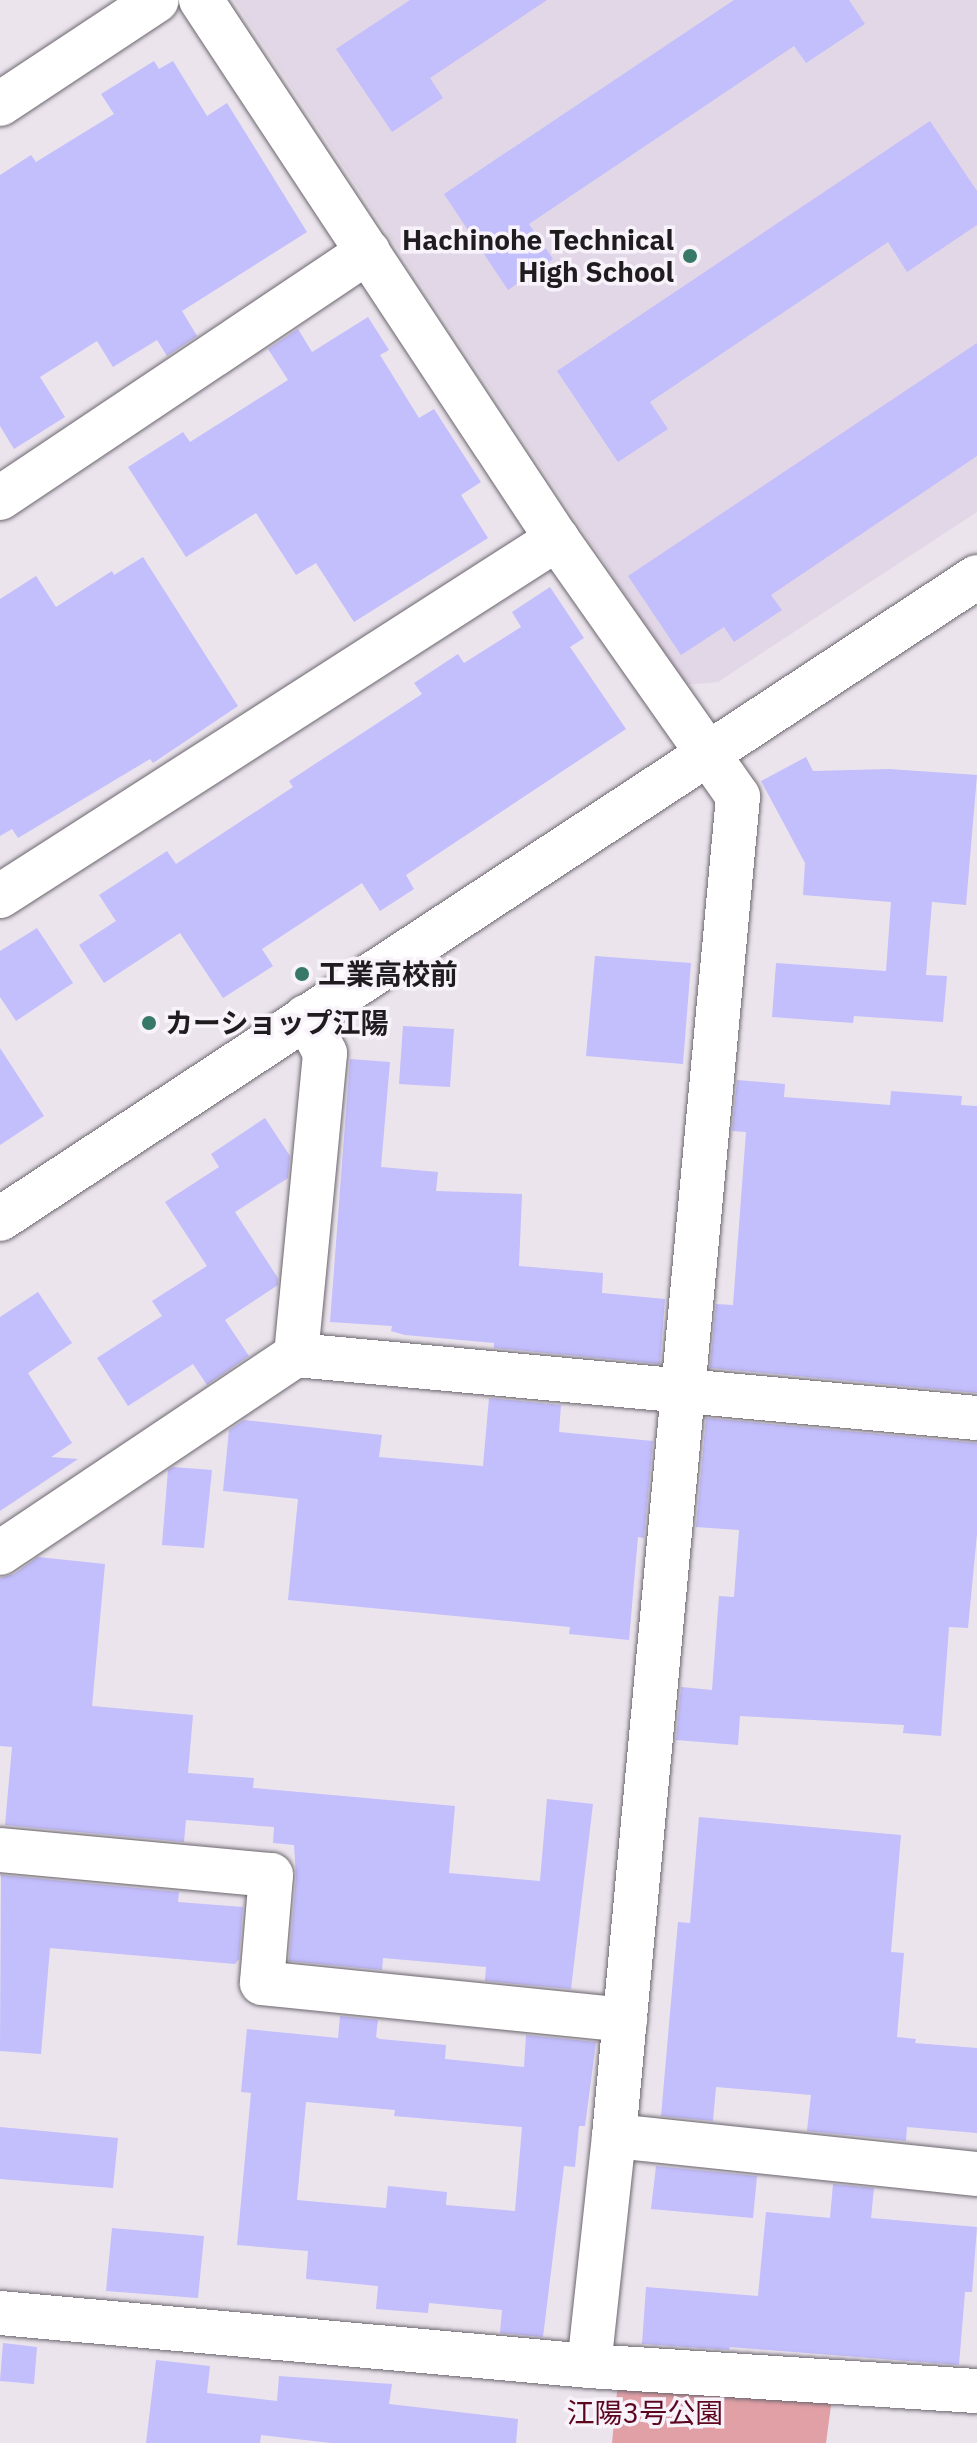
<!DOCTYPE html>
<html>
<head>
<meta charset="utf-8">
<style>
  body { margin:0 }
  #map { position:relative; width:977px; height:2443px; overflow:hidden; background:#ebe4ed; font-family:"IBM Plex Sans","Noto Sans JP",sans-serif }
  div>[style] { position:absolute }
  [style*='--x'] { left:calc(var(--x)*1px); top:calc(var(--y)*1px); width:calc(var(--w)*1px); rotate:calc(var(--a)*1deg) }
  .built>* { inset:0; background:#e2d7e6 }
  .green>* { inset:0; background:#e1a0a6 }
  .building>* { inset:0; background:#c3befc }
  .roads { filter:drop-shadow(0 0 2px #6c666e) drop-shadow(0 0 2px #6c666e) }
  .minor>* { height:44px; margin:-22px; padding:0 22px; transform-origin:22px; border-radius:22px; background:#fff }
  .tertiary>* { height:44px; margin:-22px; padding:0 22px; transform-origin:22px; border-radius:22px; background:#fff }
  .dots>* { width:22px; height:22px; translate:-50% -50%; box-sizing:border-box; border:4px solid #f8f2fb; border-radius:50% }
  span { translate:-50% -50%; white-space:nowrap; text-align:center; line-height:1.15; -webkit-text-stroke:7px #f8f2fb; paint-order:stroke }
  .poi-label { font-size:28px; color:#1e1c1f; font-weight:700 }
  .right { translate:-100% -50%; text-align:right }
  .left { translate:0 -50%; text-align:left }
  .park-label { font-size:28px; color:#5c061e }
</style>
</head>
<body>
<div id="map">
  <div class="built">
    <i style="clip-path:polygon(234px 0,977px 0,977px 512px,718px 682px,685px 685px)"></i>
  </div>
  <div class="green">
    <i style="clip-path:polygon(618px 2382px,832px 2398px,826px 2443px,612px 2443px)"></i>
  </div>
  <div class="building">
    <i style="clip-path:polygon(410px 0,547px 0,430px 78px,443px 98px,392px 132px,336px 49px)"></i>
    <i style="clip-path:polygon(734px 0,849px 0,865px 24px,806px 63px,794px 46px,529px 224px,553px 259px,508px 290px,444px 194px)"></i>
    <i style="clip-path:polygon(154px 61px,159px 69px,173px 61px,207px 116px,227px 103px,307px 232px,182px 311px,197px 336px,167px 356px,157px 340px,113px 367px,97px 341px,40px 377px,65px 417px,14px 449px,0 426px,0 175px,31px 155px,36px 162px,114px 114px,101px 94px)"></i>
    <i style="clip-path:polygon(930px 121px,977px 191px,977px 225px,907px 272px,888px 242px,650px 402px,668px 429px,618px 462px,557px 371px)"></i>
    <i style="clip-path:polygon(368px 317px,389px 350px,380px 355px,419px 418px,434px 409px,481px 482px,461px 495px,488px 538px,354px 622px,316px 563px,296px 575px,256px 513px,186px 557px,128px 467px,183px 432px,190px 442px,288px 380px,268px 349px,298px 329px,312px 352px)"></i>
    <i style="clip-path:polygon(977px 343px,977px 456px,771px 595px,782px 610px,734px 642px,724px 627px,681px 655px,628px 576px)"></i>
    <i style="clip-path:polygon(143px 557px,238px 706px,153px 763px,150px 759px,18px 838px,12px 829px,0 836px,0 599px,36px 576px,56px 607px,112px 571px,114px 575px)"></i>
    <i style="clip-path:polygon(550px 587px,584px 638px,570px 647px,626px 729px,406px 875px,414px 889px,380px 911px,362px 883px,262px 949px,273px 966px,223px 998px,180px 933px,104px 983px,79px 945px,116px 921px,99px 895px,167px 851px,176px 864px,293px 787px,289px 781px,422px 694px,414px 683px,458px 654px,464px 663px,521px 627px,512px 612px)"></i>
    <i style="clip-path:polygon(806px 757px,813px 771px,889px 769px,977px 775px,966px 905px,932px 902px,926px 975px,947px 976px,943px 1022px,854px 1016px,853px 1023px,772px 1017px,776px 963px,886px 971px,891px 902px,803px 895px,805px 863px,761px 781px)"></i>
    <i style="clip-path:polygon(37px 928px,73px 983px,16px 1021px,0 997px,0 951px)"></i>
    <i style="clip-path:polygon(595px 956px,691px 963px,683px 1064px,586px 1056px)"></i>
    <i style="clip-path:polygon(403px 1026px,454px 1029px,450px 1087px,399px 1084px)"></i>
    <i style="clip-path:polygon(0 1048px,44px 1116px,0 1145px)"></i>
    <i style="clip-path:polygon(350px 1059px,390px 1062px,381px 1167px,438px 1172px,436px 1191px,522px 1194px,519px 1266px,603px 1273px,602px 1293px,665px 1299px,660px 1364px,494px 1348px,494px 1343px,405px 1335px,391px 1331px,392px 1326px,330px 1322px)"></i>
    <i style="clip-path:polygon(737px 1080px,785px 1084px,784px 1097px,890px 1105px,891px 1091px,962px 1096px,961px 1105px,977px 1106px,977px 1393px,710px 1368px,716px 1304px,733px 1305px,746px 1132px,732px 1131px)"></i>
    <i style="clip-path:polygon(265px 1118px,290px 1156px,288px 1178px,235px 1212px,278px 1278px,278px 1285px,225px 1320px,249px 1356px,207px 1385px,193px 1364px,128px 1406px,97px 1358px,162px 1316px,152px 1301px,207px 1266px,165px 1202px,219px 1167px,211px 1154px)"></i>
    <i style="clip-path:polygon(38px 1292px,72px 1343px,28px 1373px,72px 1443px,51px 1457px,78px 1459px,0 1511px,0 1317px)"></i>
    <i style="clip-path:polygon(489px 1398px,561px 1405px,559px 1432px,653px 1441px,644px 1538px,638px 1537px,629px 1640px,569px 1634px,570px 1627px,288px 1600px,298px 1499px,223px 1491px,229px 1430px,244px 1420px,382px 1435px,379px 1457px,483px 1466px)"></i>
    <i style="clip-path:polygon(706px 1418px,977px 1443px,977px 1534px,968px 1628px,949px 1627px,941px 1736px,903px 1733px,904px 1725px,740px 1716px,738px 1745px,676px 1740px,681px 1687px,712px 1690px,719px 1596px,734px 1597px,739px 1530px,696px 1527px)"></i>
    <i style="clip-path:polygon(173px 1467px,212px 1470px,204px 1548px,162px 1545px,168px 1470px)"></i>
    <i style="clip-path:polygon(38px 1557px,105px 1564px,92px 1706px,193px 1715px,188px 1773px,254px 1778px,253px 1788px,455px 1806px,449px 1873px,540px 1881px,547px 1799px,593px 1804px,571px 1989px,485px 1981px,486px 1967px,383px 1958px,382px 1970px,289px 1961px,296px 1877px,294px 1845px,273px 1843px,274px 1827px,186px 1820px,184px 1842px,5px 1825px,12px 1747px,0 1746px,0 1578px,14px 1574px)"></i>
    <i style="clip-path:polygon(699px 1817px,901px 1835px,891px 1952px,904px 1953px,897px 2037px,916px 2039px,915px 2043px,977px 2048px,977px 2133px,907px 2127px,906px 2141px,807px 2131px,811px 2095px,716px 2087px,713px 2121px,661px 2116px,678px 1922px,690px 1923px)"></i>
    <i style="clip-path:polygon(1px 1875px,179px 1892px,178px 1902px,243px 1907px,239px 1959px,235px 1964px,50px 1948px,41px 2054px,0 2051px)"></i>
    <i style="clip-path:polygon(evenodd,340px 2016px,378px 2020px,376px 2037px,380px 2039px,446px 2045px,445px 2059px,524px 2067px,526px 2035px,596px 2042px,585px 2126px,579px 2126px,575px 2167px,564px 2166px,543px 2337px,500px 2333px,502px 2310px,429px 2303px,428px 2313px,376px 2309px,378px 2286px,306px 2279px,308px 2251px,237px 2245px,251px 2093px,241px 2092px,247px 2029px,338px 2038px,340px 2016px,306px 2102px,395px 2110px,394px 2116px,522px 2127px,515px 2211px,446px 2205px,447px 2192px,388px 2186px,386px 2208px,297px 2200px,306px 2102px)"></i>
    <i style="clip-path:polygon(0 2127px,118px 2138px,113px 2188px,0 2179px)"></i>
    <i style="clip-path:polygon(656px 2166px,757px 2176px,753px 2218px,651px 2209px)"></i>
    <i style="clip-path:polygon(833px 2184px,874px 2188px,871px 2218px,977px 2227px,972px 2292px,965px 2292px,959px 2365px,730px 2347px,729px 2350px,642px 2344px,646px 2287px,758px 2296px,766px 2212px,830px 2218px)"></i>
    <i style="clip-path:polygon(112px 2228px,204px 2236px,198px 2298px,106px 2291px)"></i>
    <i style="clip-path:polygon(3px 2343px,37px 2347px,34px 2384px,0 2381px)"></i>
    <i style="clip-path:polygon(156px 2360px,210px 2366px,207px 2393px,277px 2401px,279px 2376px,392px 2384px,389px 2404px,518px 2419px,516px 2443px,331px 2443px,261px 2435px,260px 2443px,146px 2443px)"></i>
  </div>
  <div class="roads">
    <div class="minor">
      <i style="--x:201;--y:0;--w:646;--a:56.56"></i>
      <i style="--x:557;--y:539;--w:315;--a:54.9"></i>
      <i style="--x:738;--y:797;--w:1345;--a:95.29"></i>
      <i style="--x:614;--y:2136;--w:231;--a:96.2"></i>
      <i style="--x:0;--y:104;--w:188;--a:-33.5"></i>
      <i style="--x:0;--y:498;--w:443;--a:-33.8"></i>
      <i style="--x:0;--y:896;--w:662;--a:-32.66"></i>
      <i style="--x:296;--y:1355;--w:303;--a:-84.5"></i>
      <i style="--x:325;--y:1053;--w:41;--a:-117.8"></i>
      <i style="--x:0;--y:1553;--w:356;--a:-33.8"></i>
      <i style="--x:296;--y:1355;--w:684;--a:5.29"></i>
      <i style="--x:0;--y:1850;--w:272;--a:5.3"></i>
      <i style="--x:271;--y:1875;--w:108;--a:94.8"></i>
      <i style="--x:262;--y:1983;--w:365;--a:5.8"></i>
      <i style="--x:614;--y:2136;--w:365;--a:6"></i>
      <i style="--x:0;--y:2313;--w:591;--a:5.14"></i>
      <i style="--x:589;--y:2366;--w:389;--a:3.7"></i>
    </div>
    <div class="tertiary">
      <i style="--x:0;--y:1219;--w:1169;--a:-33.31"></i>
    </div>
  </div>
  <div class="dots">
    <i style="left:690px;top:256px;background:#377868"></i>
    <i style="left:302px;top:974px;background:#377868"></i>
    <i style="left:149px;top:1023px;background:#377868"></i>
  </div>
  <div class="poi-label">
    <span class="right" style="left:674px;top:256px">Hachinohe Technical<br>High School</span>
    <span class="left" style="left:318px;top:974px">工業高校前</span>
    <span class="left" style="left:165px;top:1023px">カーショップ江陽</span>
  </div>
  <div class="park-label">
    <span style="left:645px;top:2413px">江陽3号公園</span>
  </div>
</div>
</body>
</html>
